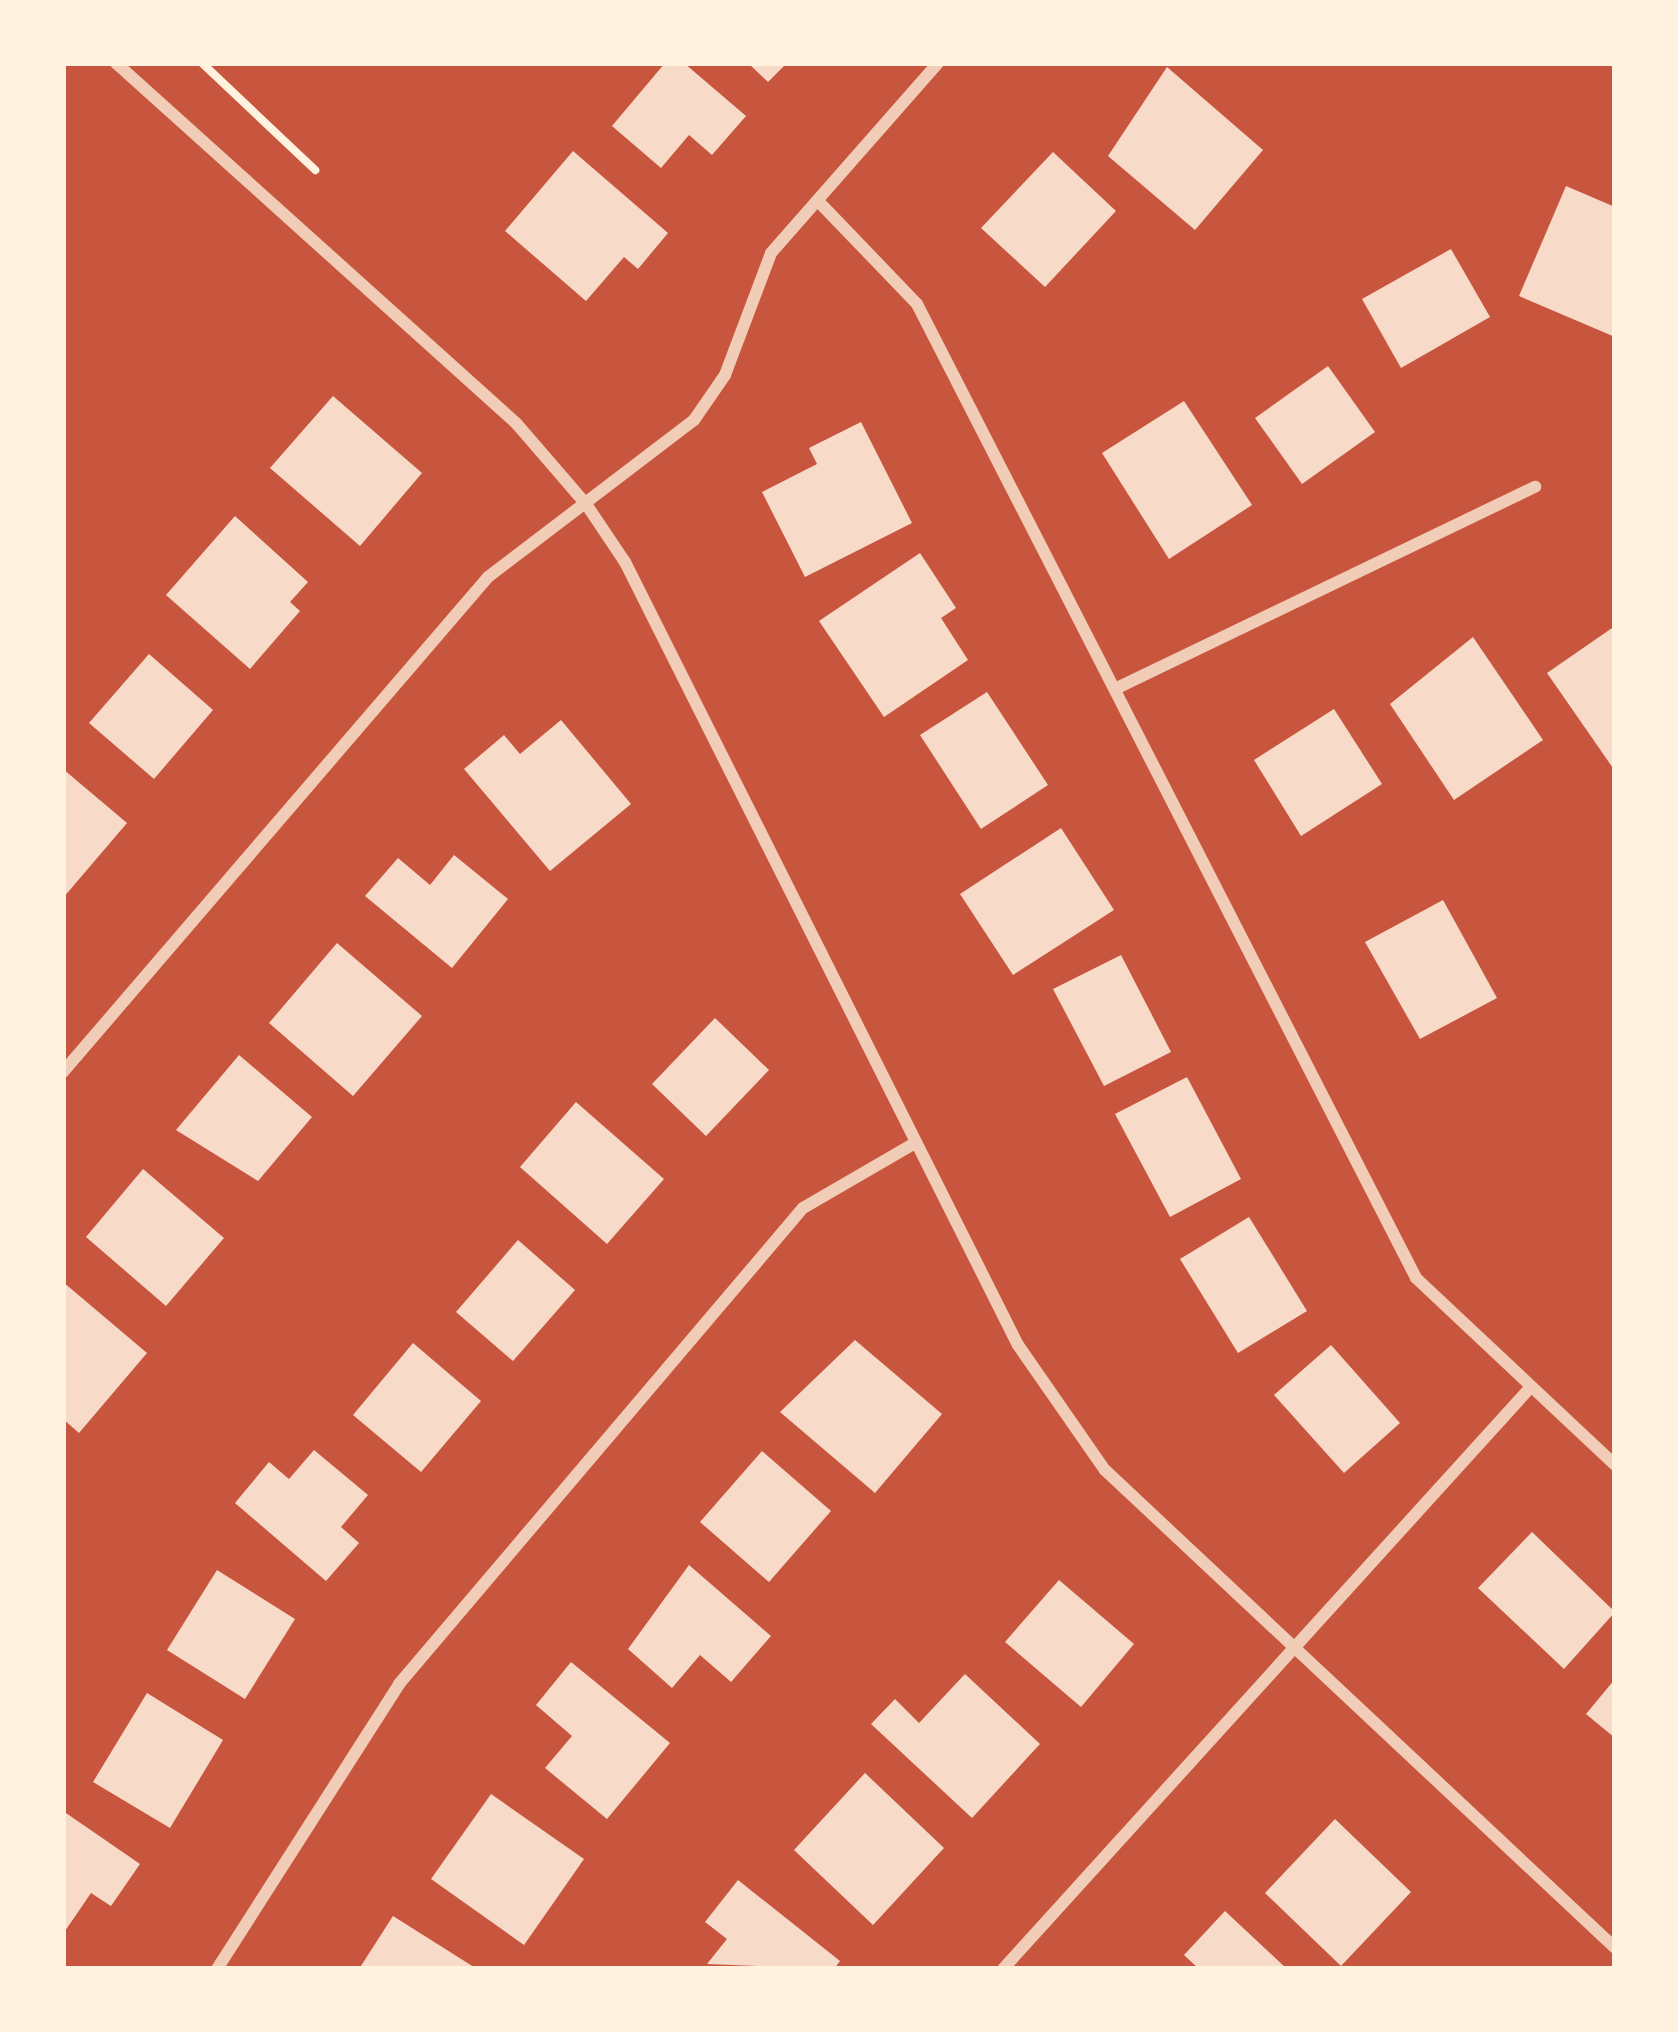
<!DOCTYPE html>
<html>
<head>
<meta charset="utf-8">
<style>
  body { margin:0 }
  #map { position:relative; width:1678px; height:2032px; overflow:hidden; background:#c8553d; font-family:"Source Sans 3",sans-serif }
  div>[style] { position:absolute }
  [style*='--x'] { left:calc(var(--x)*1px); top:calc(var(--y)*1px); width:calc(var(--w)*1px); rotate:calc(var(--a)*1deg) }
  .building>* { inset:0; background:#f7dbc8 }
  .path>* { height:8px; margin:-4px; padding:0 4px; transform-origin:4px; border-radius:4px; background:#fff3e0 }
  .minor>* { height:12px; margin:-6px; padding:0 6px; transform-origin:6px; border-radius:6px; background:#f1ccb7 }
  span { translate:-50% -50%; white-space:nowrap; text-align:center; line-height:1.15; -webkit-text-stroke:9px #fff3e0; paint-order:stroke }
  .frame { position:absolute; inset:0; border:66px solid #fff3e0; pointer-events:none }
</style>
</head>
<body>
<div id="map">
  <div class="building">
    <i style="clip-path:polygon(665px 63px,684px 63px,746px 116px,712px 155px,689px 135px,661px 168px,612px 126px)"></i>
    <i style="clip-path:polygon(748px 63px,787px 63px,768px 82px)"></i>
    <i style="clip-path:polygon(1167px 67px,1263px 150px,1195px 230px,1108px 156px)"></i>
    <i style="clip-path:polygon(573px 151px,668px 233px,638px 269px,624px 257px,586px 301px,505px 231px)"></i>
    <i style="clip-path:polygon(1053px 152px,1116px 211px,1045px 287px,981px 228px)"></i>
    <i style="clip-path:polygon(1566px 186px,1615px 207px,1615px 337px,1519px 296px)"></i>
    <i style="clip-path:polygon(1451px 249px,1490px 317px,1401px 368px,1362px 299px)"></i>
    <i style="clip-path:polygon(1328px 366px,1375px 432px,1302px 484px,1255px 418px)"></i>
    <i style="clip-path:polygon(333px 396px,422px 473px,360px 546px,270px 468px)"></i>
    <i style="clip-path:polygon(1184px 401px,1252px 505px,1169px 559px,1102px 453px)"></i>
    <i style="clip-path:polygon(861px 422px,912px 523px,805px 577px,762px 492px,817px 464px,809px 448px)"></i>
    <i style="clip-path:polygon(235px 516px,308px 582px,290px 602px,300px 611px,250px 669px,166px 595px)"></i>
    <i style="clip-path:polygon(920px 553px,956px 608px,941px 618px,968px 660px,884px 717px,819px 621px)"></i>
    <i style="clip-path:polygon(1615px 626px,1615px 771px,1547px 673px)"></i>
    <i style="clip-path:polygon(1473px 637px,1543px 740px,1454px 800px,1390px 704px)"></i>
    <i style="clip-path:polygon(149px 654px,213px 710px,154px 779px,89px 723px)"></i>
    <i style="clip-path:polygon(987px 692px,1048px 785px,981px 829px,920px 735px)"></i>
    <i style="clip-path:polygon(1334px 709px,1382px 784px,1301px 836px,1254px 760px)"></i>
    <i style="clip-path:polygon(561px 720px,631px 804px,550px 871px,464px 769px,504px 735px,520px 754px)"></i>
    <i style="clip-path:polygon(63px 769px,127px 823px,63px 898px)"></i>
    <i style="clip-path:polygon(1061px 828px,1114px 910px,1013px 975px,960px 894px)"></i>
    <i style="clip-path:polygon(454px 855px,508px 899px,452px 968px,365px 896px,398px 858px,430px 885px)"></i>
    <i style="clip-path:polygon(1443px 900px,1497px 998px,1420px 1039px,1365px 942px)"></i>
    <i style="clip-path:polygon(337px 943px,422px 1016px,353px 1096px,269px 1023px)"></i>
    <i style="clip-path:polygon(1121px 955px,1171px 1052px,1104px 1086px,1053px 989px)"></i>
    <i style="clip-path:polygon(715px 1018px,769px 1070px,706px 1136px,652px 1084px)"></i>
    <i style="clip-path:polygon(239px 1055px,312px 1117px,258px 1181px,176px 1130px)"></i>
    <i style="clip-path:polygon(1187px 1077px,1241px 1179px,1170px 1217px,1115px 1114px)"></i>
    <i style="clip-path:polygon(576px 1102px,664px 1179px,607px 1244px,520px 1167px)"></i>
    <i style="clip-path:polygon(143px 1169px,224px 1238px,166px 1306px,86px 1237px)"></i>
    <i style="clip-path:polygon(1249px 1217px,1307px 1311px,1238px 1353px,1180px 1259px)"></i>
    <i style="clip-path:polygon(518px 1240px,575px 1290px,513px 1361px,456px 1312px)"></i>
    <i style="clip-path:polygon(63px 1282px,147px 1353px,79px 1433px,63px 1419px)"></i>
    <i style="clip-path:polygon(855px 1340px,942px 1414px,875px 1493px,780px 1412px)"></i>
    <i style="clip-path:polygon(413px 1343px,481px 1401px,421px 1472px,353px 1415px)"></i>
    <i style="clip-path:polygon(1331px 1345px,1400px 1423px,1344px 1473px,1274px 1395px)"></i>
    <i style="clip-path:polygon(314px 1450px,368px 1495px,341px 1527px,359px 1543px,326px 1581px,235px 1503px,269px 1462px,289px 1479px)"></i>
    <i style="clip-path:polygon(762px 1451px,831px 1511px,769px 1582px,700px 1522px)"></i>
    <i style="clip-path:polygon(1532px 1532px,1615px 1612px,1564px 1669px,1478px 1588px)"></i>
    <i style="clip-path:polygon(689px 1565px,771px 1636px,731px 1682px,700px 1655px,672px 1688px,628px 1649px)"></i>
    <i style="clip-path:polygon(217px 1570px,295px 1619px,245px 1699px,167px 1650px)"></i>
    <i style="clip-path:polygon(1059px 1580px,1134px 1644px,1081px 1707px,1005px 1642px)"></i>
    <i style="clip-path:polygon(571px 1662px,670px 1743px,607px 1819px,545px 1768px,572px 1736px,536px 1705px)"></i>
    <i style="clip-path:polygon(965px 1674px,1040px 1744px,972px 1818px,871px 1724px,895px 1699px,919px 1723px)"></i>
    <i style="clip-path:polygon(1615px 1679px,1615px 1738px,1586px 1714px)"></i>
    <i style="clip-path:polygon(147px 1693px,223px 1740px,170px 1828px,93px 1782px)"></i>
    <i style="clip-path:polygon(865px 1773px,944px 1848px,873px 1925px,794px 1850px)"></i>
    <i style="clip-path:polygon(491px 1794px,584px 1859px,524px 1945px,431px 1879px)"></i>
    <i style="clip-path:polygon(63px 1811px,140px 1864px,111px 1906px,91px 1893px,63px 1934px)"></i>
    <i style="clip-path:polygon(1335px 1819px,1411px 1892px,1341px 1966px,1265px 1893px)"></i>
    <i style="clip-path:polygon(738px 1880px,840px 1961px,834px 1969px,707px 1964px,727px 1939px,705px 1922px)"></i>
    <i style="clip-path:polygon(1225px 1911px,1287px 1969px,1199px 1969px,1184px 1955px)"></i>
    <i style="clip-path:polygon(393px 1916px,477px 1969px,359px 1969px)"></i>
  </div>
  <div class="path">
    <i style="--x:202;--y:63;--w:156;--a:43.4"></i>
  </div>
  <div class="minor">
    <i style="--x:116;--y:63;--w:538;--a:41.99"></i>
    <i style="--x:516;--y:423;--w:107;--a:49.2"></i>
    <i style="--x:586;--y:504;--w:70;--a:56.1"></i>
    <i style="--x:625;--y:562;--w:876;--a:63.35"></i>
    <i style="--x:1018;--y:1345;--w:152;--a:55.2"></i>
    <i style="--x:1105;--y:1470;--w:699;--a:43.14"></i>
    <i style="--x:818;--y:201;--w:143;--a:46.1"></i>
    <i style="--x:917;--y:304;--w:1094;--a:62.87"></i>
    <i style="--x:1416;--y:1278;--w:273;--a:43.2"></i>
    <i style="--x:1119;--y:687;--w:462;--a:-25.7"></i>
    <i style="--x:63;--y:1072;--w:652;--a:-49.35"></i>
    <i style="--x:488;--y:577;--w:259;--a:-37.3"></i>
    <i style="--x:694;--y:420;--w:55;--a:-55.4"></i>
    <i style="--x:725;--y:375;--w:130;--a:-69.3"></i>
    <i style="--x:771;--y:253;--w:253;--a:-48.7"></i>
    <i style="--x:217;--y:1969;--w:338;--a:-57.4"></i>
    <i style="--x:399;--y:1684;--w:624;--a:-49.68"></i>
    <i style="--x:803;--y:1208;--w:129;--a:-30.1"></i>
    <i style="--x:1003;--y:1969;--w:783;--a:-47.8"></i>
  </div>
  <div class="frame"></div>
</div>
</body>
</html>
